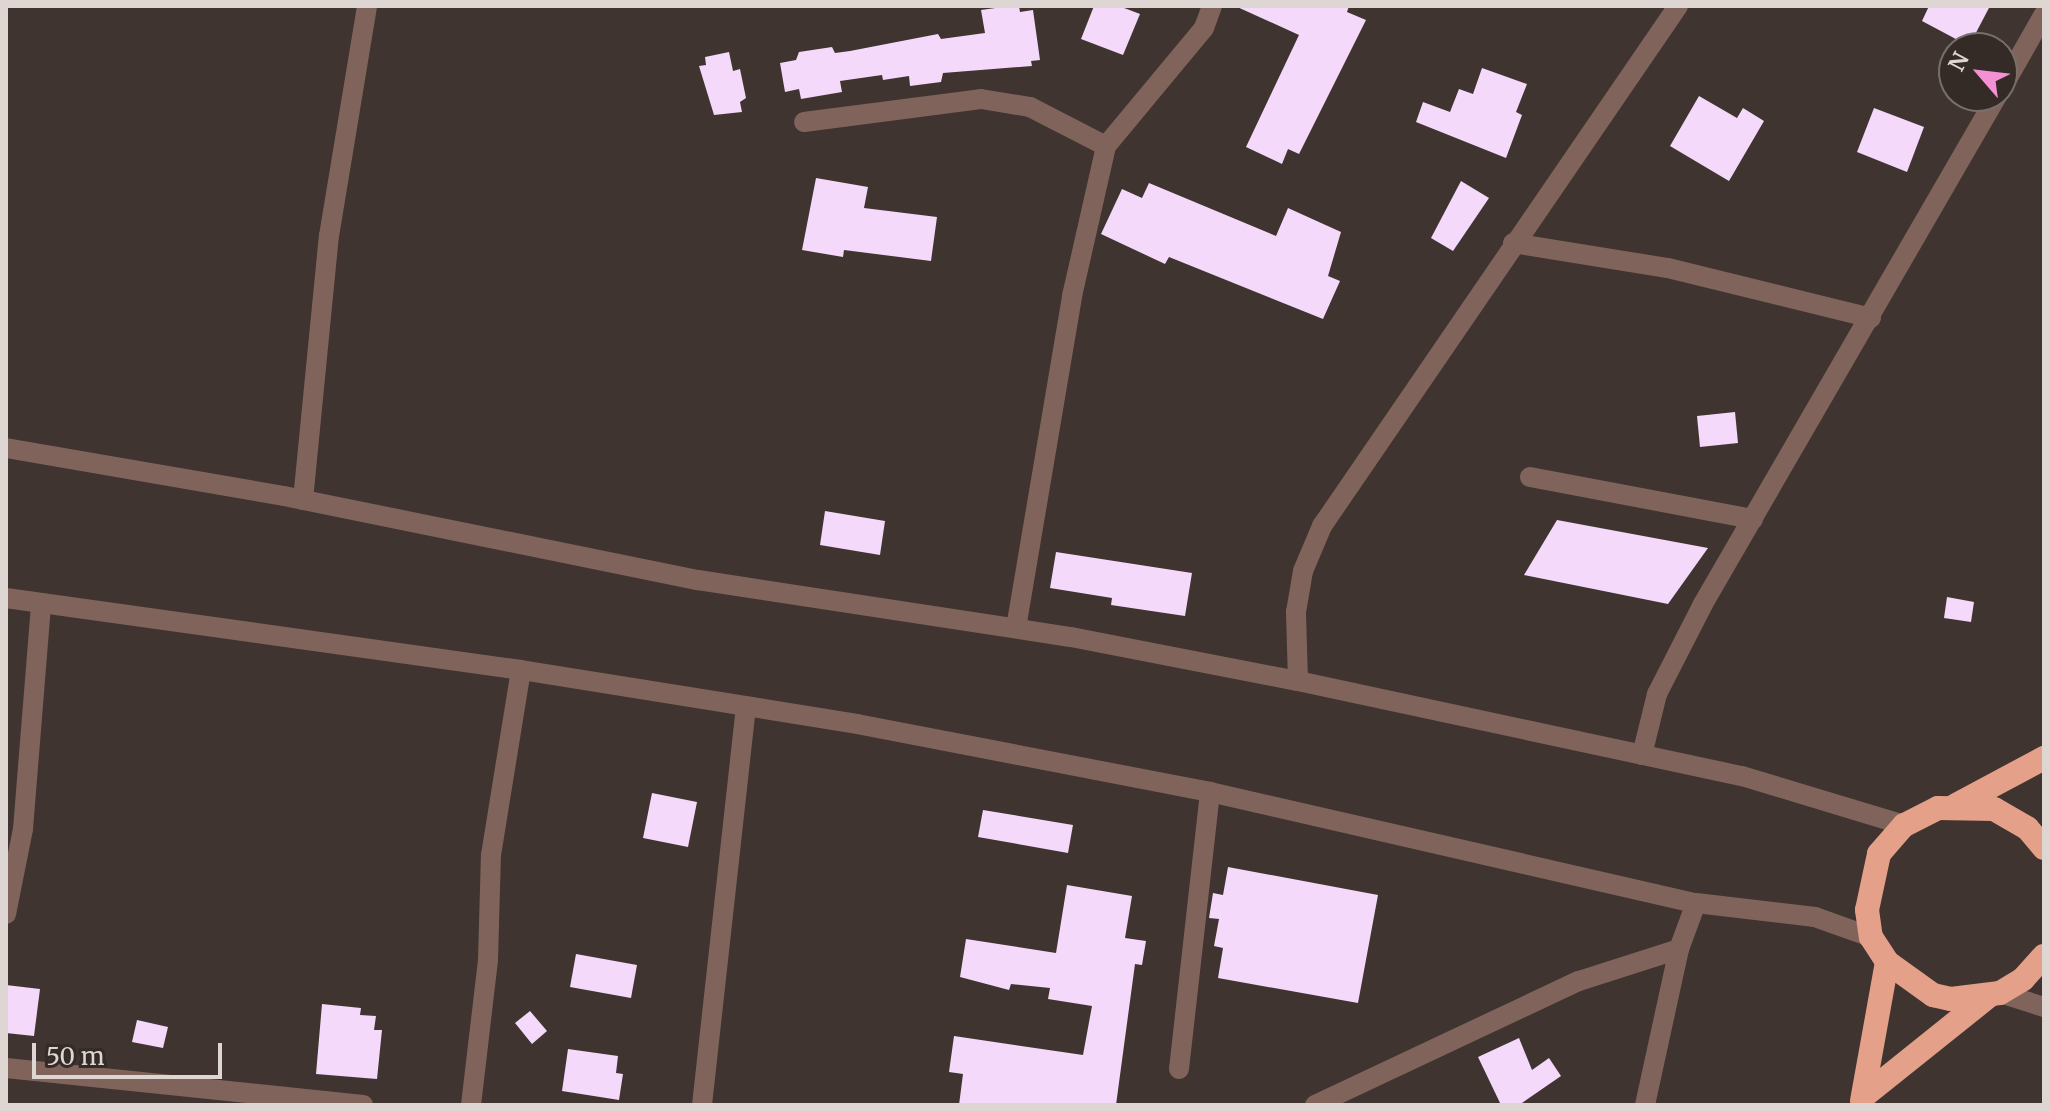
<!DOCTYPE html>
<html>
<head>
<meta charset="utf-8">
<style>
  body { margin:0 }
  #map { position:relative; width:2050px; height:1111px; overflow:hidden; background:#3f3430; font-family:Merriweather,serif }
  div>[style] { position:absolute }
  [style*='--x'] { left:calc(var(--x)*1px); top:calc(var(--y)*1px); width:calc(var(--w)*1px); rotate:calc(var(--a)*1deg) }
  .building>* { inset:0; background:#f4d9fa }
  .minor>* { height:20px; margin:-10px; padding:0 10px; transform-origin:10px; border-radius:10px; background:#80645b }
  .highway>* { height:24px; margin:-12px; padding:0 12px; transform-origin:12px; border-radius:12px; background:#e4a089 }
  span { translate:-50% -50%; white-space:nowrap; text-align:center; line-height:1.15; -webkit-text-stroke:8px #342a26; paint-order:stroke }
  .frame { position:absolute; inset:0; border:8px solid #ddd6d3; pointer-events:none }
  .north { position:absolute; left:1938px; top:32px; width:80px; height:80px; box-sizing:border-box; background:#342a26; border:2px solid #786f6b; border-radius:50%; rotate:298deg; font-size:22px; font-weight:700; line-height:32px; text-align:center; color:#ddd6d3 }
  .north::after { content:''; display:block; margin:auto; width:28px; height:36px; background:#f491d4; clip-path:polygon(50% 0,100% 100%,50% 72%,0 100%) }
  .scale { position:absolute; left:32px; top:1043px; width:190px; height:36px; box-sizing:border-box; border:4px solid #ddd6d3; border-top:0; padding-left:10px; font-size:24px; line-height:28px; white-space:nowrap; color:#ddd6d3; -webkit-text-stroke:6px #342a26; paint-order:stroke }
</style>
</head>
<body>
<div id="map">
  <div class="building">
    <i style="clip-path:polygon(1010px 6px,1019px 6px,1020px 12px,1033px 10px,1040px 60px,1031px 61px,1032px 66px,943px 73px,941px 82px,910px 86px,909px 76px,883px 80px,882px 75px,840px 81px,842px 92px,801px 99px,799px 89px,785px 92px,780px 63px,796px 60px,799px 52px,832px 47px,835px 53px,850px 51px,938px 34px,941px 39px,985px 33px,981px 10px)"></i>
    <i style="clip-path:polygon(1094px 6px,1119px 6px,1140px 14px,1123px 55px,1081px 39px)"></i>
    <i style="clip-path:polygon(1235px 6px,1349px 6px,1347px 12px,1366px 20px,1299px 154px,1288px 149px,1282px 164px,1246px 147px,1299px 35px)"></i>
    <i style="clip-path:polygon(1929px 6px,1990px 6px,1969px 46px,1922px 21px)"></i>
    <i style="clip-path:polygon(729px 52px,733px 71px,740px 69px,746px 98px,740px 102px,742px 112px,714px 115px,699px 66px,706px 65px,705px 57px)"></i>
    <i style="clip-path:polygon(1482px 68px,1527px 84px,1516px 112px,1522px 115px,1506px 158px,1416px 122px,1423px 102px,1450px 112px,1459px 89px,1473px 94px)"></i>
    <i style="clip-path:polygon(1699px 96px,1737px 118px,1743px 108px,1764px 121px,1729px 181px,1670px 146px)"></i>
    <i style="clip-path:polygon(1874px 108px,1924px 127px,1907px 172px,1857px 152px)"></i>
    <i style="clip-path:polygon(816px 178px,868px 187px,864px 208px,937px 217px,931px 261px,844px 250px,843px 257px,802px 250px)"></i>
    <i style="clip-path:polygon(1461px 181px,1489px 198px,1453px 251px,1431px 238px)"></i>
    <i style="clip-path:polygon(1149px 183px,1276px 236px,1288px 208px,1341px 232px,1328px 276px,1340px 281px,1323px 319px,1169px 257px,1165px 264px,1101px 234px,1122px 189px,1142px 198px)"></i>
    <i style="clip-path:polygon(1735px 412px,1738px 443px,1700px 447px,1697px 416px)"></i>
    <i style="clip-path:polygon(825px 511px,885px 521px,880px 555px,820px 545px)"></i>
    <i style="clip-path:polygon(1557px 520px,1708px 548px,1668px 604px,1524px 575px)"></i>
    <i style="clip-path:polygon(1056px 552px,1192px 573px,1185px 616px,1111px 605px,1112px 598px,1050px 588px)"></i>
    <i style="clip-path:polygon(1947px 597px,1974px 602px,1971px 622px,1944px 618px)"></i>
    <i style="clip-path:polygon(652px 793px,697px 802px,688px 847px,643px 838px)"></i>
    <i style="clip-path:polygon(983px 810px,1073px 825px,1068px 853px,978px 837px)"></i>
    <i style="clip-path:polygon(1228px 867px,1378px 895px,1358px 1003px,1218px 978px,1223px 948px,1214px 946px,1219px 919px,1209px 918px,1213px 893px,1223px 895px)"></i>
    <i style="clip-path:polygon(1067px 885px,1132px 896px,1125px 938px,1146px 941px,1142px 965px,1135px 964px,1116px 1105px,959px 1105px,963px 1074px,949px 1072px,954px 1036px,1083px 1055px,1092px 1006px,1048px 999px,1050px 988px,1011px 984px,1009px 990px,960px 977px,966px 939px,1056px 953px)"></i>
    <i style="clip-path:polygon(576px 954px,637px 965px,631px 998px,570px 987px)"></i>
    <i style="clip-path:polygon(6px 985px,40px 989px,34px 1036px,6px 1033px)"></i>
    <i style="clip-path:polygon(322px 1004px,361px 1008px,360px 1015px,376px 1016px,374px 1030px,382px 1030px,377px 1079px,316px 1074px)"></i>
    <i style="clip-path:polygon(530px 1011px,547px 1031px,532px 1044px,515px 1023px)"></i>
    <i style="clip-path:polygon(137px 1020px,168px 1027px,163px 1048px,132px 1042px)"></i>
    <i style="clip-path:polygon(1519px 1038px,1532px 1070px,1549px 1058px,1561px 1076px,1519px 1105px,1501px 1105px,1478px 1057px)"></i>
    <i style="clip-path:polygon(568px 1049px,618px 1056px,616px 1073px,623px 1074px,619px 1100px,562px 1091px)"></i>
  </div>
  <div class="minor">
    <i style="--x:2002;--y:88;--w:85;--a:-60.4"></i>
    <i style="--x:804;--y:122;--w:178;--a:-7.4"></i>
    <i style="--x:981;--y:99;--w:50;--a:9.3"></i>
    <i style="--x:1030;--y:107;--w:85;--a:27.2"></i>
    <i style="--x:1513;--y:243;--w:157;--a:9.2"></i>
    <i style="--x:1668;--y:268;--w:209;--a:13.8"></i>
    <i style="--x:6;--y:448;--w:282;--a:9.8"></i>
    <i style="--x:284;--y:496;--w:422;--a:11.5"></i>
    <i style="--x:698;--y:580;--w:377;--a:8.7"></i>
    <i style="--x:1071;--y:637;--w:231;--a:11"></i>
    <i style="--x:1298;--y:681;--w:454;--a:12.1"></i>
    <i style="--x:1742;--y:776;--w:169;--a:16.8"></i>
    <i style="--x:1530;--y:477;--w:227;--a:10.7"></i>
    <i style="--x:303;--y:500;--w:265;--a:-84.4"></i>
    <i style="--x:329;--y:236;--w:233;--a:-80.6"></i>
    <i style="--x:6;--y:598;--w:520;--a:7.96"></i>
    <i style="--x:521;--y:670;--w:340;--a:9.1"></i>
    <i style="--x:857;--y:724;--w:359;--a:10.9"></i>
    <i style="--x:1210;--y:792;--w:499;--a:12.9"></i>
    <i style="--x:1696;--y:903;--w:120;--a:6.7"></i>
    <i style="--x:1815;--y:917;--w:59;--a:19.7"></i>
    <i style="--x:1016;--y:628;--w:337;--a:-80.4"></i>
    <i style="--x:1072;--y:296;--w:154;--a:-77.2"></i>
    <i style="--x:1106;--y:146;--w:153;--a:-50.3"></i>
    <i style="--x:1204;--y:28;--w:23;--a:-70"></i>
    <i style="--x:1298;--y:681;--w:69;--a:-91.7"></i>
    <i style="--x:1296;--y:612;--w:42;--a:-80.3"></i>
    <i style="--x:1303;--y:571;--w:49;--a:-67.1"></i>
    <i style="--x:1322;--y:526;--w:630;--a:-55.6"></i>
    <i style="--x:1642;--y:755;--w:63;--a:-76.2"></i>
    <i style="--x:1657;--y:694;--w:101;--a:-62.9"></i>
    <i style="--x:1703;--y:604;--w:587;--a:-59.94"></i>
    <i style="--x:6;--y:914;--w:87;--a:-78.7"></i>
    <i style="--x:23;--y:829;--w:225;--a:-85.4"></i>
    <i style="--x:1679;--y:949;--w:49;--a:-69.7"></i>
    <i style="--x:2000;--y:993;--w:46;--a:17.7"></i>
    <i style="--x:6;--y:1068;--w:359;--a:5.9"></i>
    <i style="--x:1179;--y:1069;--w:279;--a:-83.6"></i>
    <i style="--x:471;--y:1105;--w:146;--a:-83.3"></i>
    <i style="--x:488;--y:960;--w:105;--a:-88.4"></i>
    <i style="--x:491;--y:855;--w:187;--a:-80.8"></i>
    <i style="--x:702;--y:1105;--w:401;--a:-83.7"></i>
    <i style="--x:1315;--y:1105;--w:292;--a:-25.2"></i>
    <i style="--x:1579;--y:981;--w:105;--a:-17.7"></i>
    <i style="--x:1679;--y:949;--w:160;--a:102.3"></i>
  </div>
  <div class="highway">
    <i style="--x:1956;--y:805;--w:100;--a:-28.1"></i>
    <i style="--x:2044;--y:848;--w:26;--a:-130"></i>
    <i style="--x:2027;--y:828;--w:38;--a:-150"></i>
    <i style="--x:1994;--y:809;--w:56;--a:-179"></i>
    <i style="--x:1938;--y:808;--w:38;--a:153"></i>
    <i style="--x:1904;--y:825;--w:38;--a:131"></i>
    <i style="--x:1879;--y:854;--w:57;--a:102.1"></i>
    <i style="--x:1867;--y:910;--w:27;--a:82"></i>
    <i style="--x:1871;--y:937;--w:30;--a:57"></i>
    <i style="--x:1887;--y:962;--w:57;--a:35.7"></i>
    <i style="--x:1933;--y:995;--w:18;--a:13"></i>
    <i style="--x:1951;--y:999;--w:49;--a:-7"></i>
    <i style="--x:2000;--y:993;--w:27;--a:-31"></i>
    <i style="--x:2023;--y:979;--w:31;--a:-48"></i>
    <i style="--x:1864;--y:1096;--w:160;--a:-38.7"></i>
    <i style="--x:1862;--y:1101;--w:141;--a:-79.8"></i>
  </div>
  <div class="frame"></div>
  <div class="north">N</div>
  <div class="scale">50 m</div>
</div>
</body>
</html>
